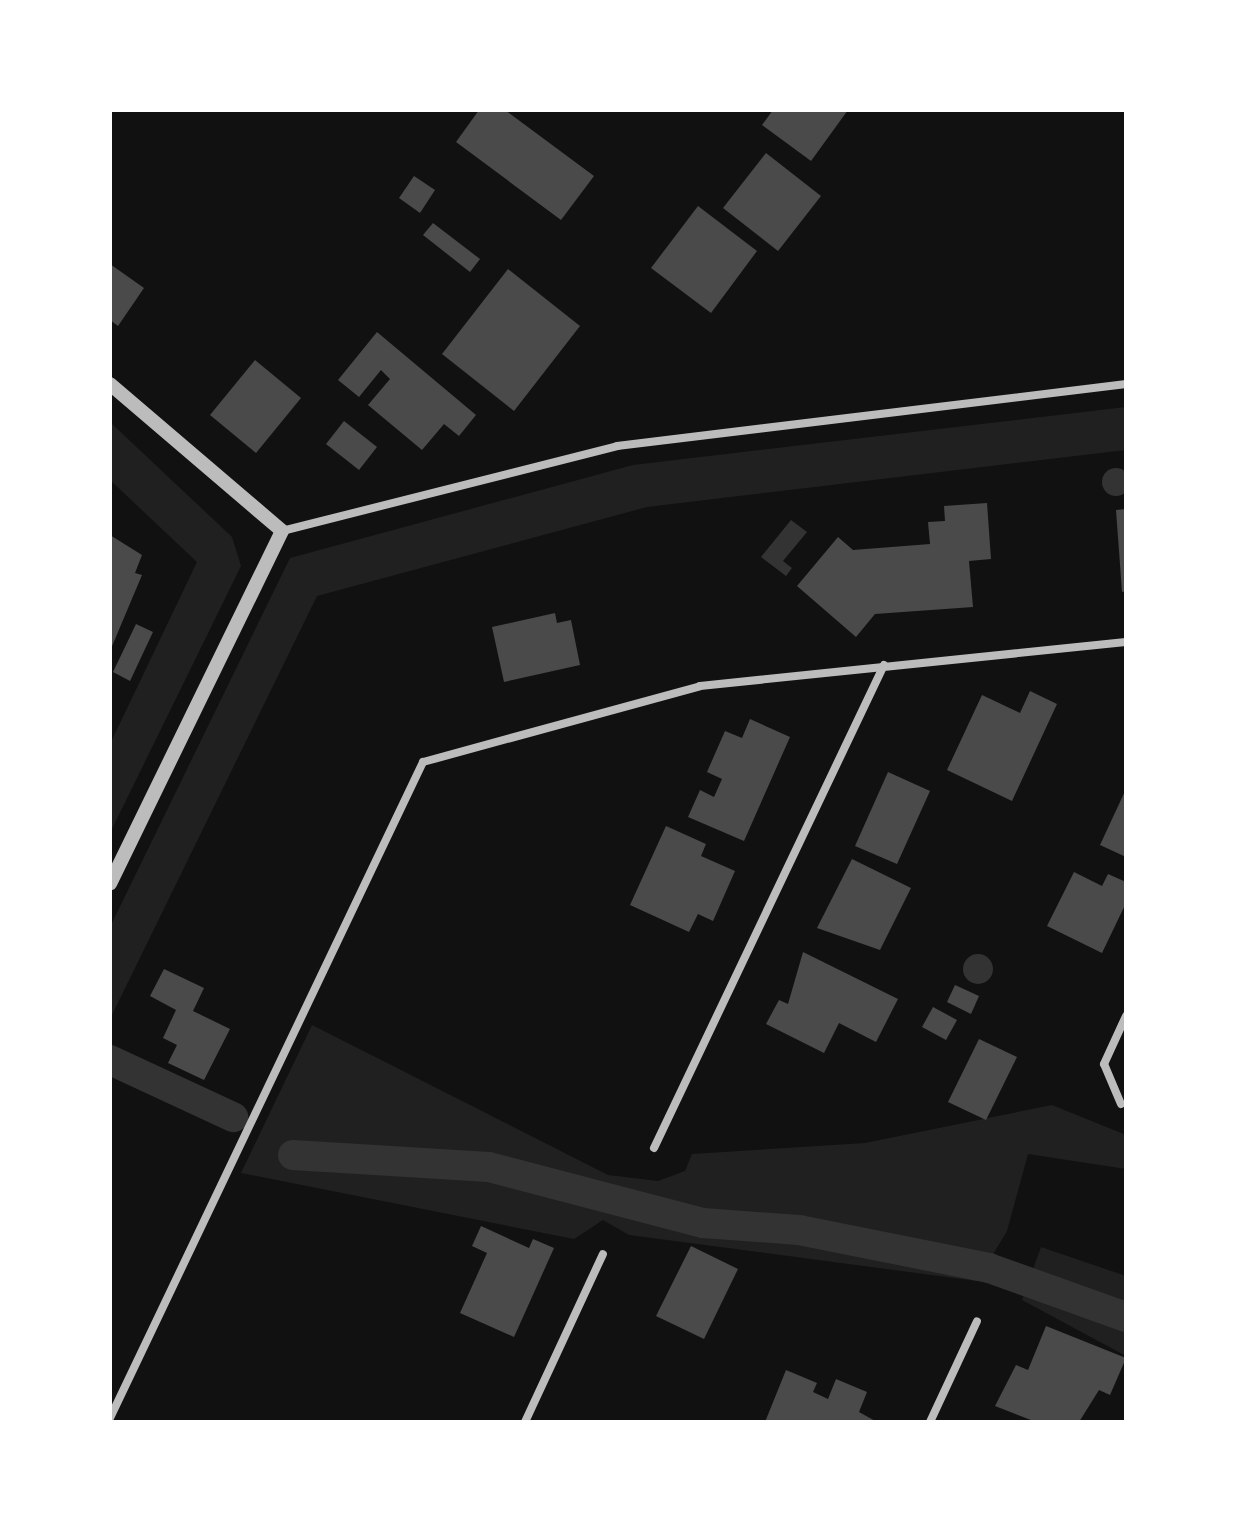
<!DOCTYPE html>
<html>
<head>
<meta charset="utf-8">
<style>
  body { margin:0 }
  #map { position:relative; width:1236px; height:1532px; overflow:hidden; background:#111; font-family:Lato,sans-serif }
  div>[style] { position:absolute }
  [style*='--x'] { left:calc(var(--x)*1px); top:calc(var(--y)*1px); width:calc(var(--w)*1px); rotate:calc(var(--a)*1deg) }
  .green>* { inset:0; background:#202020 }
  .water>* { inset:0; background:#333 }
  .round { border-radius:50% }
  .canal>* { height:30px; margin:-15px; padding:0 15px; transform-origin:15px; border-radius:15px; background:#333 }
  .building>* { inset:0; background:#4a4a4a }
  .minor>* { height:8px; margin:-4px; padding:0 4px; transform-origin:4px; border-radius:4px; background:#bcbcbc }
  .tertiary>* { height:14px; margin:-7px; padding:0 7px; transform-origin:7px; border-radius:7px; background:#bcbcbc }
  span { translate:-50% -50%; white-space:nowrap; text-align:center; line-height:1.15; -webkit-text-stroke:8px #fff; paint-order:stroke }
  .frame { position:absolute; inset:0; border:112px solid #fff; pointer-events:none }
</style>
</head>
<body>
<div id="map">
  <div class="green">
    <i style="clip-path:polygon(1126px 407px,1126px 450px,647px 507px,317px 596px,110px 1019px,110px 927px,290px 558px,633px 465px)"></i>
    <i style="clip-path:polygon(110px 422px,232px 537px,241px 566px,110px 833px,110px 744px,197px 562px,110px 480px)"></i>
    <i style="clip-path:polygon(312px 1025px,608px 1175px,658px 1181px,685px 1171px,692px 1154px,865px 1143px,1052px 1105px,1126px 1135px,1126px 1169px,1028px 1154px,1007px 1231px,977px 1281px,629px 1235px,603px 1220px,574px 1239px,241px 1173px)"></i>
    <i style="clip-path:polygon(1041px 1247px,1126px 1276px,1126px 1356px,1022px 1300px)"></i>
  </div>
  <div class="water">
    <i class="round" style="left:1102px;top:468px;width:28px;height:28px"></i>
    <i style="clip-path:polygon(791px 520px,807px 532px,783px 561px,792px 568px,786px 576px,761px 557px)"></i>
    <i class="round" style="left:963px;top:954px;width:30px;height:30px"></i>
  </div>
  <div class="canal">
    <i style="--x:110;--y:1060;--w:136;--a:24.9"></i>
    <i style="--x:293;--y:1155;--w:196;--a:3.5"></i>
    <i style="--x:489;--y:1167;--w:221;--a:14.7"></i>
    <i style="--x:703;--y:1223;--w:96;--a:4.2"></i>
    <i style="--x:799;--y:1230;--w:194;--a:11.3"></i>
    <i style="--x:989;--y:1268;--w:145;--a:19.7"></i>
  </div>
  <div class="building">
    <i style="clip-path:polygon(479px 110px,505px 110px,594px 176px,561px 220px,456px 142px)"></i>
    <i style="clip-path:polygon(773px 110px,848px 110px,811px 161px,762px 125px)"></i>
    <i style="clip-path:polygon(766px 153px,821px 196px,778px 251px,723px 208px)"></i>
    <i style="clip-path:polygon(414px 176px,435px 190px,420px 213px,399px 198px)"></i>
    <i style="clip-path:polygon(698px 206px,757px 251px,711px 313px,651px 268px)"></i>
    <i style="clip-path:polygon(433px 223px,480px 259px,470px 272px,423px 235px)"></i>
    <i style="clip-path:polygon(110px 264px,144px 288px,118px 326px,110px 320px)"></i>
    <i style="clip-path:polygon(508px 269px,580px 326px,514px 411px,442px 354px)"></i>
    <i style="clip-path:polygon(377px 332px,476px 415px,459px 436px,444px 424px,422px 450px,368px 405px,390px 379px,381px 370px,359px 397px,338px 380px)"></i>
    <i style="clip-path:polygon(255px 360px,301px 398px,256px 453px,210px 415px)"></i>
    <i style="clip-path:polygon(344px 421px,377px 447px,359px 470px,326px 444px)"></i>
    <i style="clip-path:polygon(987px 503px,991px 559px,969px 561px,973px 607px,875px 614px,856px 637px,797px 586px,838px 537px,853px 550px,930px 544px,928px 522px,945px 521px,944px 506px)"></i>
    <i style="clip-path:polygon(1126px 509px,1126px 591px,1122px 592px,1116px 510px)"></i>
    <i style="clip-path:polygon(110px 535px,142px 555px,135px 573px,142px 575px,110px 651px)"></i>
    <i style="clip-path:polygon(555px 613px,557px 623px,571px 620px,580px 665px,504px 682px,492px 627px)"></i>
    <i style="clip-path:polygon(136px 624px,153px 632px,130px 681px,113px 672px)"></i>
    <i style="clip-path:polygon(1030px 691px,1057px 704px,1012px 801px,947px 770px,982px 695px,1020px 713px)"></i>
    <i style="clip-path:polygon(750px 719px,790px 737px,744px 841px,688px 817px,700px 790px,714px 797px,722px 779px,707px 772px,725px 731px,742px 738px)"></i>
    <i style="clip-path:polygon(888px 772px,930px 791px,897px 864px,855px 846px)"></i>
    <i style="clip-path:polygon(1126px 789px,1126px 857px,1100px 845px)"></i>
    <i style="clip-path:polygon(666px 826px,706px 844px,701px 856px,735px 871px,713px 921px,698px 914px,689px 932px,630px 905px)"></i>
    <i style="clip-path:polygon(852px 859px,911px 888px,880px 950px,817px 928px)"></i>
    <i style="clip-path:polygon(1074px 872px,1102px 886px,1108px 874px,1126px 882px,1126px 903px,1102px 953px,1047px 926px)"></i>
    <i style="clip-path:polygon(803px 952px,898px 999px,876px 1042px,839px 1023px,824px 1053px,766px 1024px,779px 1000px,788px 1004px)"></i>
    <i style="clip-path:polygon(164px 969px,204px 988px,193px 1011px,230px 1029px,204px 1080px,168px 1063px,177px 1045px,163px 1038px,176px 1010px,150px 996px)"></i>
    <i style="clip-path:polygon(955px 985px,979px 996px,971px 1014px,947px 1002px)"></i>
    <i style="clip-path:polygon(933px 1007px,957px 1020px,946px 1040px,922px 1027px)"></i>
    <i style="clip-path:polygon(979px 1039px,1017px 1057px,986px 1120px,948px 1102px)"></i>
    <i style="clip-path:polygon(481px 1226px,529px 1248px,533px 1239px,554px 1248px,514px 1337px,460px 1313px,487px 1253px,472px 1246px)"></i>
    <i style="clip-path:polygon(691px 1246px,738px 1269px,704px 1339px,656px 1316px)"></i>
    <i style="clip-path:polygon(1046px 1326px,1126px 1358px,1110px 1395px,1099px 1390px,1079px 1422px,1036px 1422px,995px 1406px,1016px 1365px,1028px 1370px)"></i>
    <i style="clip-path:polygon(786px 1370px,817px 1383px,813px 1392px,828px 1399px,836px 1379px,867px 1392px,859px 1412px,877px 1422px,765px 1422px)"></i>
  </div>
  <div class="minor">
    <i style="--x:282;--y:531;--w:346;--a:-14.2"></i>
    <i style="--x:617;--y:446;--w:513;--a:-6.94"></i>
    <i style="--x:1121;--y:1104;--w:43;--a:-113"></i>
    <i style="--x:1104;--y:1064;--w:53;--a:-65.4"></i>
    <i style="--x:654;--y:1148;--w:535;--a:-64.54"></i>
    <i style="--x:110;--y:1418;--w:727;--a:-64.49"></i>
    <i style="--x:423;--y:762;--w:287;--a:-15.3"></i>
    <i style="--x:700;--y:686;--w:428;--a:-5.9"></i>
    <i style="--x:525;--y:1422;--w:185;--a:-65.1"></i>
    <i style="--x:930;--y:1422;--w:111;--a:-65"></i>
  </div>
  <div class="tertiary">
    <i style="--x:110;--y:384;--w:226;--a:40.5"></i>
    <i style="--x:282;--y:531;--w:392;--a:116"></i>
  </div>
  <div class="frame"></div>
</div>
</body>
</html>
